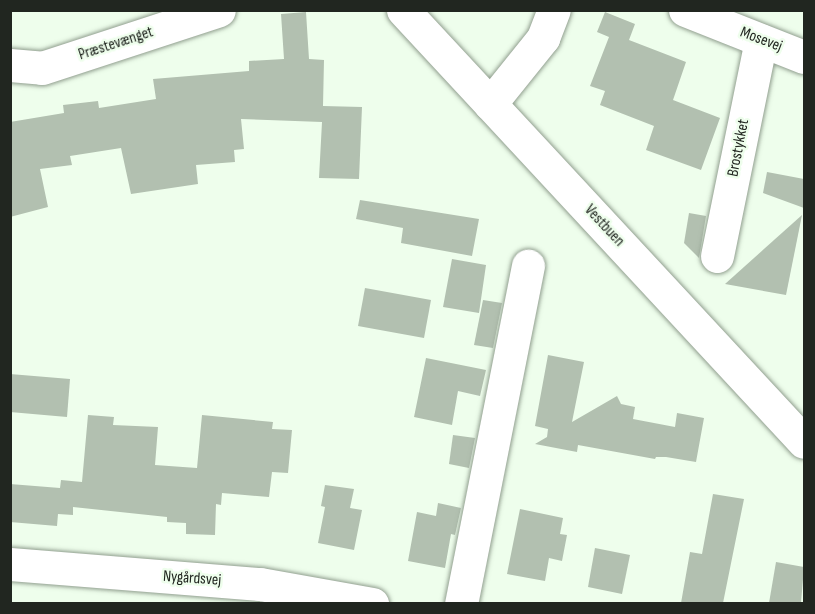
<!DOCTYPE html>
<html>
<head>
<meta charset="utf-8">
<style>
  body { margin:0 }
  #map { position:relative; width:815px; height:614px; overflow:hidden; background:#eefeec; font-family:"Sofia Sans Condensed",sans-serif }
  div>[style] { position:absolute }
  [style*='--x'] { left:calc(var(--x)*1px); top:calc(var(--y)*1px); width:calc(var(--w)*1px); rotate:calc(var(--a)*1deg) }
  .building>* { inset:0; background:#b2c0b0 }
  .roads { filter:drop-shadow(0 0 2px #919f8f) drop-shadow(0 0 2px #919f8f) }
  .minor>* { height:33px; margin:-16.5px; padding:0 16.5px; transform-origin:16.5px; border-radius:16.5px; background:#fff }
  span { translate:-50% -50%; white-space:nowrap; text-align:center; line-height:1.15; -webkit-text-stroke:5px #eefeec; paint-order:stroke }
  .street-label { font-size:16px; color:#212620 }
  .frame { position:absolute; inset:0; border:12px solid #212620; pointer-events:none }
</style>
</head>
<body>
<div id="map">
  <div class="building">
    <i style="clip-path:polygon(306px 12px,309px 59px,324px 60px,323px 106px,362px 107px,359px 179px,319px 178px,322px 122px,241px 119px,244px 149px,234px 150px,235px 162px,196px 165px,198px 184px,131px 194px,121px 148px,70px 156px,72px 165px,40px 169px,48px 207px,10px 217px,10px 122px,64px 113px,63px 105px,98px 101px,99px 108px,156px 99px,153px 79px,249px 71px,249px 61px,284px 59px,281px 14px)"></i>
    <i style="clip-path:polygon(605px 12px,635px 24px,629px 40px,686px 62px,673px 100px,720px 118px,701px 170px,646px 150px,654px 126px,600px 105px,605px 91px,590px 86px,609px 37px,597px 32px)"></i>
    <i style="clip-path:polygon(767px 172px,804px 179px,804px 208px,763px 193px)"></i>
    <i style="clip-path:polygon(360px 200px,479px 219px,472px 256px,401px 243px,403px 228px,356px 219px)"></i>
    <i style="clip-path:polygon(689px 213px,706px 216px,699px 258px,684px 243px)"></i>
    <i style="clip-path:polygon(802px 215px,786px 295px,725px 284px)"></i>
    <i style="clip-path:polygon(452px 259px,486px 265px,479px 313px,443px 307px)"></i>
    <i style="clip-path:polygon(365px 288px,431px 300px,424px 338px,358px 326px)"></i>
    <i style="clip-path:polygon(483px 300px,502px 303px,493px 348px,474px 345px)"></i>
    <i style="clip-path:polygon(548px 355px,584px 362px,572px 422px,617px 396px,621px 404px,635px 407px,633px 419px,675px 427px,677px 413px,704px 418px,696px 462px,666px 457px,656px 457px,655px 459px,578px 445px,577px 452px,535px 444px,547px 437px,548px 429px,535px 426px)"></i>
    <i style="clip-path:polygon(426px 358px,486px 370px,480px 396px,458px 391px,452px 425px,414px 417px)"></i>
    <i style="clip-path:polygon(10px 374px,70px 379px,67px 417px,10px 412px)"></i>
    <i style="clip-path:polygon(88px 415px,114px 417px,113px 425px,158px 427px,155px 465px,197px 468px,202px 415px,273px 422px,272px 429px,292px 430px,288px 473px,272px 472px,269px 497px,222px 493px,221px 505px,216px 504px,215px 535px,186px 534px,186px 523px,167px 522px,167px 517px,73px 507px,73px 515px,58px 514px,57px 526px,10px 522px,10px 484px,60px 488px,61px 480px,82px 482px)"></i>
    <i style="clip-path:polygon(453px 435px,475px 438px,469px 468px,449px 464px)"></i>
    <i style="clip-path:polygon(325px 485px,354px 489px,350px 508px,362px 510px,354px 550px,318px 543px,325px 507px,321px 506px)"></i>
    <i style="clip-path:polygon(713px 494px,744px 499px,723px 603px,681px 603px,690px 552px,702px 554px)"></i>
    <i style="clip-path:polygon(438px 503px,461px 508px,455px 535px,451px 534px,445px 568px,408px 561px,417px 512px,436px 516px)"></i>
    <i style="clip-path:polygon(520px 509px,563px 518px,560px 534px,567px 535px,562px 561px,549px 558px,545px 581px,507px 574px)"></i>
    <i style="clip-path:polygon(595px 548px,630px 555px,622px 594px,588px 587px)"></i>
    <i style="clip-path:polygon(776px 562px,804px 567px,801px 603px,769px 603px)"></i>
  </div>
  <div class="roads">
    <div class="minor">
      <i style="--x:403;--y:10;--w:589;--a:47.13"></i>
      <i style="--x:685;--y:10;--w:128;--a:21.6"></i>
      <i style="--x:10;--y:65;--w:32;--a:5"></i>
      <i style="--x:42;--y:68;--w:186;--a:-18.1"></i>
      <i style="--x:490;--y:104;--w:85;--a:-51.2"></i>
      <i style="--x:543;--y:38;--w:30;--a:-69"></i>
      <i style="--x:717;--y:256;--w:220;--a:-78.5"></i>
      <i style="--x:10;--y:564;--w:251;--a:4.6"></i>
      <i style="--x:260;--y:584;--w:114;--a:10.1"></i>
      <i style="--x:461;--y:604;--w:345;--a:-78.8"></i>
    </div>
  </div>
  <div class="street-label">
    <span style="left:761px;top:40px;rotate:21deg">Mosevej</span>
    <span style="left:116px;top:44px;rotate:-18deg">Præstevænget</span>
    <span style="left:739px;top:148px;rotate:-79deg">Brostykket</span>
    <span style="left:604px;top:226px;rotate:47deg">Vestbuen</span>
    <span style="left:192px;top:579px;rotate:4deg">Nygårdsvej</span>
  </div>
  <div class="frame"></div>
</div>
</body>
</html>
